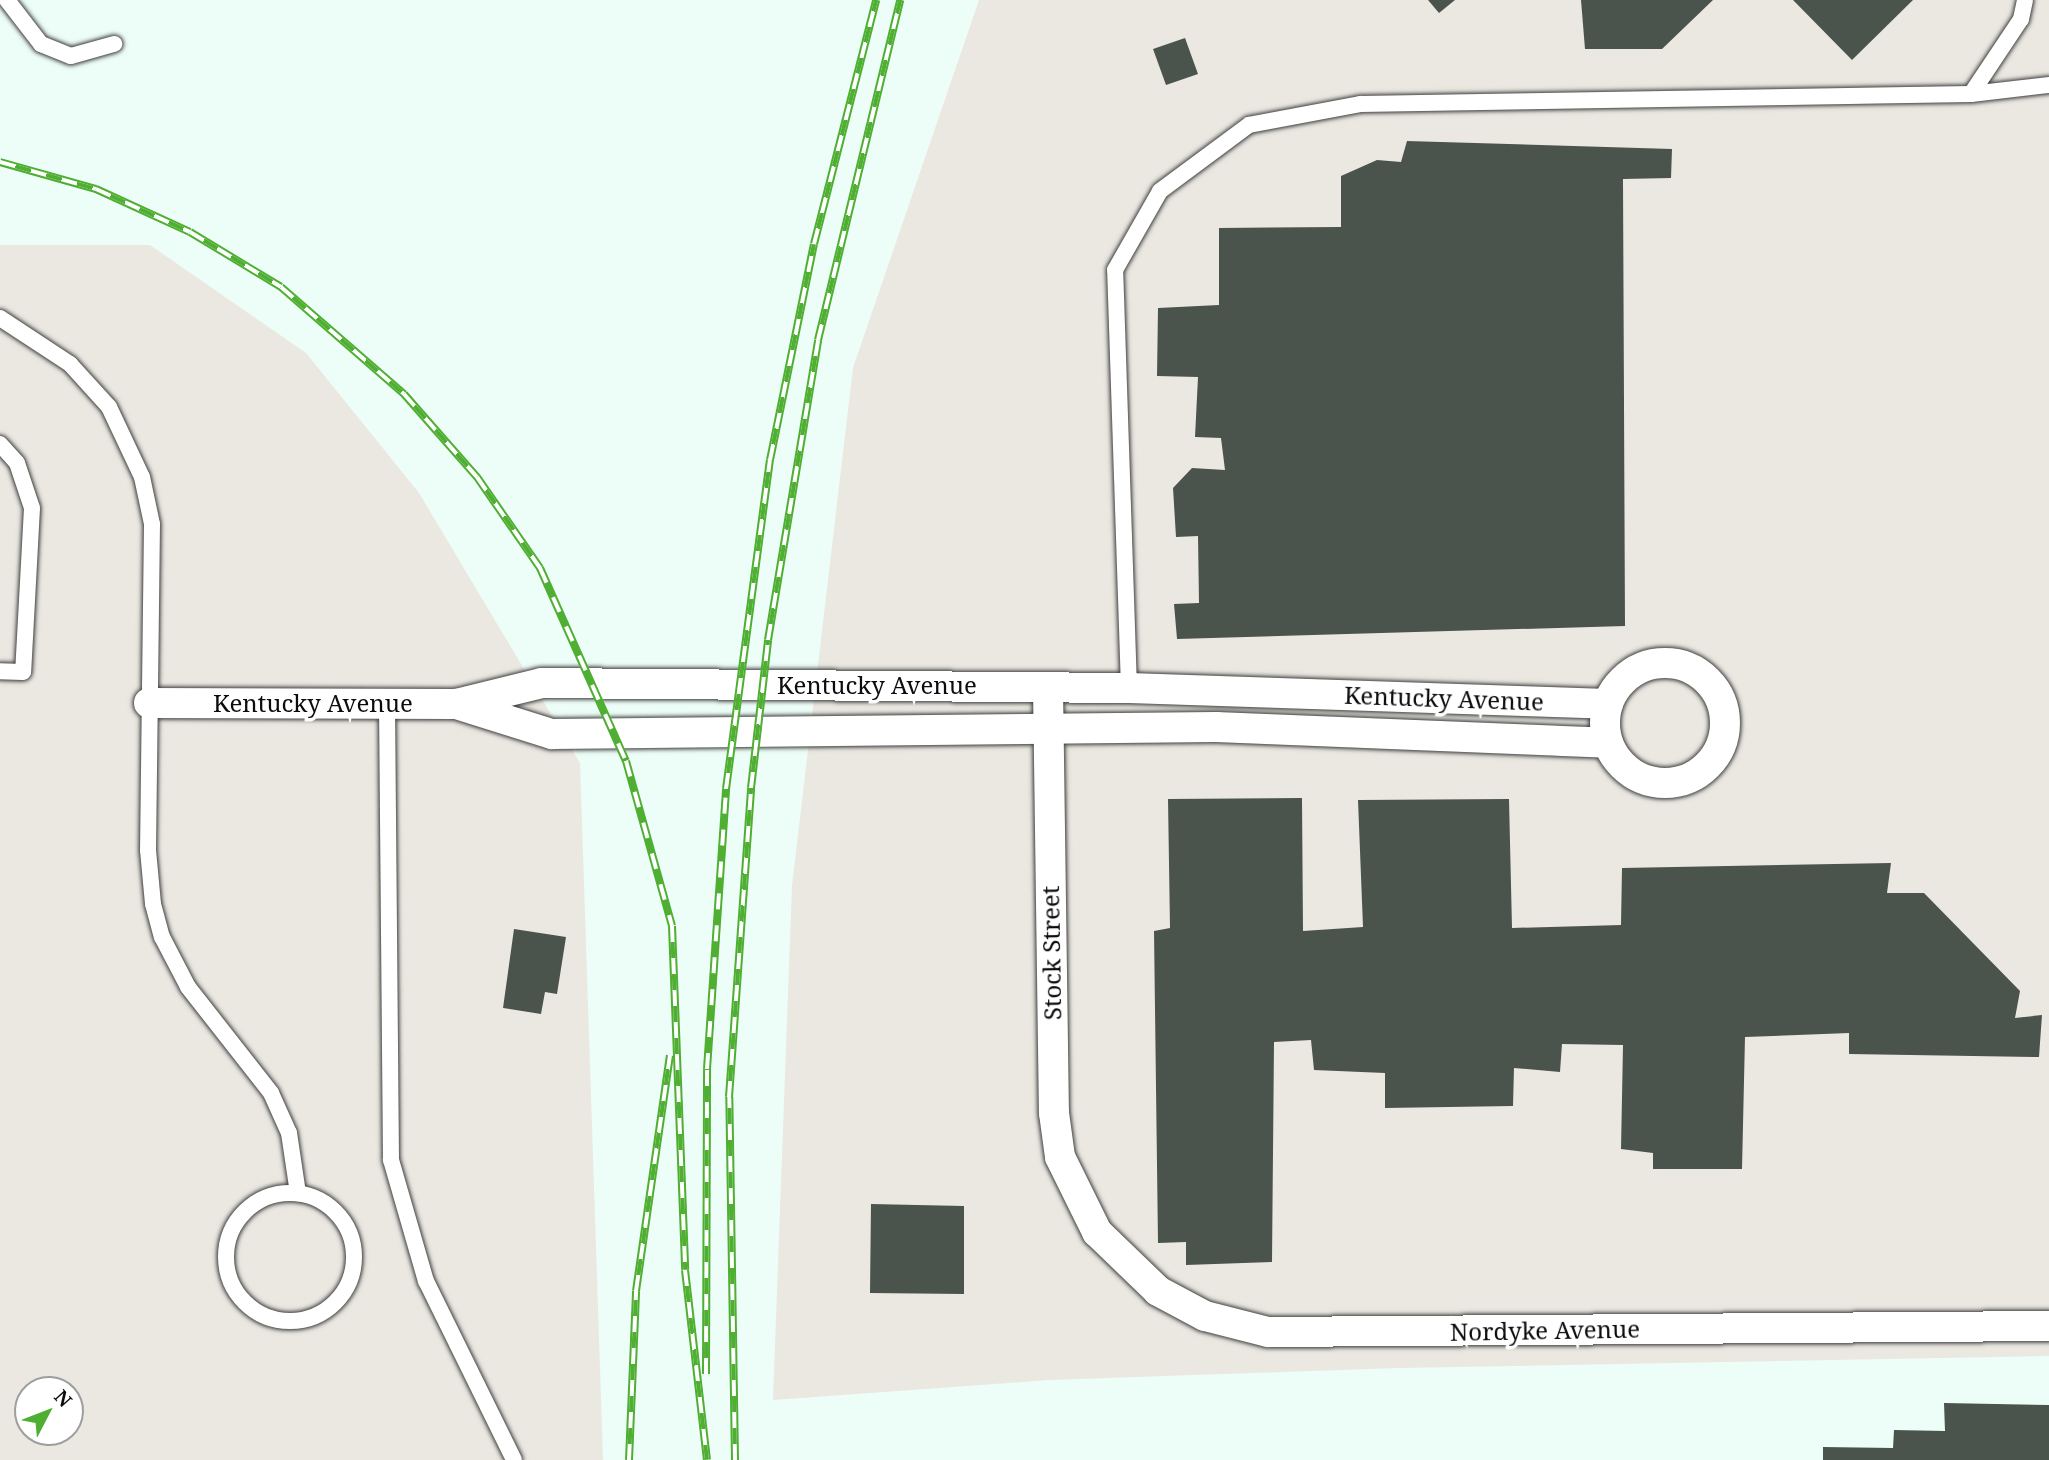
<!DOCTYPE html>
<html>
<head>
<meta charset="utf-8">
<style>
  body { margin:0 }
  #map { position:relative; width:2049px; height:1460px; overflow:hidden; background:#edfdf7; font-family:"Noto Serif",serif }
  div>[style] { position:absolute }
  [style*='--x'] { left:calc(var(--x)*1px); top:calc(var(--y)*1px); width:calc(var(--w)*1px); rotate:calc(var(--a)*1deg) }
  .industrial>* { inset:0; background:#eae8e1 }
  .building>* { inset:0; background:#4a544c }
  .roads { filter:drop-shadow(0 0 2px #3f3f3f) drop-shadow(0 0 2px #3f3f3f) }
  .service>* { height:16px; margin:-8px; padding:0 8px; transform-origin:8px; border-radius:8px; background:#fff }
  .service>.ring { margin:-8px; padding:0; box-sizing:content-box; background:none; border:16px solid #fff; border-radius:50% }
  .minor>* { height:30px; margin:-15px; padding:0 15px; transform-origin:15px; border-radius:15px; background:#fff }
  .minor>.ring { margin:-15px; padding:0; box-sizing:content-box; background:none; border:30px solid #fff; border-radius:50% }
  .rail>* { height:8px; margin-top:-4px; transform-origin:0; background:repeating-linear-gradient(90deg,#fff 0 16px,#4faf32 0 32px); box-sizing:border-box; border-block:2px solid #4faf32 }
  span { translate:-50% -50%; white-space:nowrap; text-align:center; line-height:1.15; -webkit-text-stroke:7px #fff; paint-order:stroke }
  .street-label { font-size:24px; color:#0c0c0c }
  .north { position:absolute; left:14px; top:1376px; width:70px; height:70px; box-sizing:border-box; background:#fff; border:2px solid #9e9e9e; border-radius:50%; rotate:48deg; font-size:19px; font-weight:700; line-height:28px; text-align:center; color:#0c0c0c }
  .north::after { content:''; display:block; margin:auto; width:24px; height:32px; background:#4faf32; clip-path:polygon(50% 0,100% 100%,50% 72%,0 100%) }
</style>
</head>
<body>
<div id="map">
  <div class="industrial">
    <i style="clip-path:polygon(979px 0,2049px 0,2049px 1356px,1398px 1368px,1049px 1380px,773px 1400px,792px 886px,853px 368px)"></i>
    <i style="clip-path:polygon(evenodd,0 245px,150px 245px,306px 353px,419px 493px,580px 763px,603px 1460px,0 1460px,0 245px,28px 1390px,70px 1390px,70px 1432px,28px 1432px,28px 1390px)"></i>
  </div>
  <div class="building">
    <i style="clip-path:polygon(1428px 0,1455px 0,1439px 13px)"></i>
    <i style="clip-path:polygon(1581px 0,1713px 0,1662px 49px,1585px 49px)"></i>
    <i style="clip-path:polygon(1793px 0,1913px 0,1852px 60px)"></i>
    <i style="clip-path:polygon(1185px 38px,1198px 74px,1166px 85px,1153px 49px)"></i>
    <i style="clip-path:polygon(1407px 141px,1672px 149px,1671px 178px,1623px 179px,1625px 626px,1177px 639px,1174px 604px,1199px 603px,1198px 536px,1176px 537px,1173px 488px,1192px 468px,1225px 470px,1221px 438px,1195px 437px,1198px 377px,1157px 376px,1158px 308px,1219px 305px,1219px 228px,1341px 227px,1341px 176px,1377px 160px,1401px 162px)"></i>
    <i style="clip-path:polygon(1302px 798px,1303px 931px,1363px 927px,1358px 800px,1509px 799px,1512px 928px,1621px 925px,1622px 868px,1891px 863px,1887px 893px,1924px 893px,2020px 991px,2015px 1018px,2042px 1015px,2039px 1057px,1849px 1054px,1849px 1033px,1745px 1037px,1742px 1169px,1653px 1169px,1653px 1153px,1621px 1149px,1623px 1045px,1562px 1044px,1560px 1072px,1514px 1068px,1513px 1106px,1385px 1108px,1385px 1073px,1314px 1070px,1311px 1040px,1274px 1042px,1272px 1262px,1186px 1265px,1186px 1242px,1158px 1243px,1154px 931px,1170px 928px,1168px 799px)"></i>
    <i style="clip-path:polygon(514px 929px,566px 937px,557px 994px,545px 992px,541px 1014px,503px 1008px)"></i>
    <i style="clip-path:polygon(871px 1204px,964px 1206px,964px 1294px,870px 1293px)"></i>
    <i style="clip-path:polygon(1944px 1403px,2049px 1405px,2049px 1460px,1823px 1460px,1823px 1447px,1893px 1448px,1894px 1430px,1945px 1431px)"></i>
  </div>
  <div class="roads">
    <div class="service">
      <i style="--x:7;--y:0;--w:56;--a:52.3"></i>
      <i style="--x:41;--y:44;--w:32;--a:22"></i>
      <i style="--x:71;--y:56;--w:45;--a:-15.6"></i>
      <i style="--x:1971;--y:94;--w:90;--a:-56.3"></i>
      <i style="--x:2021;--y:19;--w:19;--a:-78"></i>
      <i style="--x:0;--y:318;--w:84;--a:33.3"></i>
      <i style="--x:70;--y:364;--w:58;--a:47.8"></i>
      <i style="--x:109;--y:407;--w:77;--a:64.8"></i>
      <i style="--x:142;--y:477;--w:48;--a:78"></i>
      <i style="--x:152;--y:524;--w:326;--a:90.7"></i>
      <i style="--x:148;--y:850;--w:54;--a:84.7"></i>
      <i style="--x:153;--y:904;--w:34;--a:75"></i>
      <i style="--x:162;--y:937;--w:56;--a:62.5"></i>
      <i style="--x:188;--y:987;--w:135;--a:51.9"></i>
      <i style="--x:271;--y:1093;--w:44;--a:65.8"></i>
      <i style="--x:289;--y:1133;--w:61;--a:81.5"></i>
      <i style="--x:0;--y:444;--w:25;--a:48"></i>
      <i style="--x:17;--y:463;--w:47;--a:71.6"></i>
      <i style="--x:32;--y:508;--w:164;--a:93.1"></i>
      <i style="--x:23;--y:672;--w:23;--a:-178"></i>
      <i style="--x:1129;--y:688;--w:418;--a:-91.9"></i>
      <i style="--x:1115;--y:270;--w:91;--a:-60.3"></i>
      <i style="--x:1160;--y:191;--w:111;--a:-36.6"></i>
      <i style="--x:1249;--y:125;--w:113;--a:-10.7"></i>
      <i style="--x:1360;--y:104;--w:611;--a:-0.94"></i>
      <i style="--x:1971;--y:94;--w:79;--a:-6.6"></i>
      <i style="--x:387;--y:703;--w:457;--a:89.5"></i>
      <i style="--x:391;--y:1160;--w:126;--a:73.9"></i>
      <i style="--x:426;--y:1281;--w:199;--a:63.8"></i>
      <i class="ring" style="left:226px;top:1193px;width:112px;height:112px"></i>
    </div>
    <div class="minor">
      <i class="ring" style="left:1605px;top:663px;width:90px;height:90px"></i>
      <i style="--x:1048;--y:687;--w:426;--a:89.2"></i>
      <i style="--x:1054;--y:1113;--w:44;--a:82.2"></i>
      <i style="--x:1060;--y:1157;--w:84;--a:63.7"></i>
      <i style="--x:1097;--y:1232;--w:85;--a:44"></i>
      <i style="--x:1158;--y:1291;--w:53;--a:28"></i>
      <i style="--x:1205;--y:1316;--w:65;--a:14.3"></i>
      <i style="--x:1268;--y:1332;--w:781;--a:-0.44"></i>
      <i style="--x:149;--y:703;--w:307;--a:0.2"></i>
      <i style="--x:456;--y:704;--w:89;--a:-13.7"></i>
      <i style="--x:542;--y:683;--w:587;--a:0.49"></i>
      <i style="--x:1129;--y:688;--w:479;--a:1.9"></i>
      <i style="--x:456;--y:704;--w:101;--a:17.4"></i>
      <i style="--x:552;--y:734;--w:664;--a:-0.6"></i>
      <i style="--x:1216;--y:727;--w:392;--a:2.3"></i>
    </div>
  </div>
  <div class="rail">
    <i style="--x:0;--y:162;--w:100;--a:15.7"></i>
    <i style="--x:96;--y:189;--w:103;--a:24.6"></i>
    <i style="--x:190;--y:232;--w:106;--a:31.1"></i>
    <i style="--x:281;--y:287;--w:163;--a:41"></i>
    <i style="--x:404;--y:394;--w:111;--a:48.7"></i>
    <i style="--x:477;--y:477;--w:111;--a:55.3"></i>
    <i style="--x:540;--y:568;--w:211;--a:66"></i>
    <i style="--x:626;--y:761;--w:171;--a:74.4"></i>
    <i style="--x:672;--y:926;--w:344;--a:87.8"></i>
    <i style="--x:685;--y:1270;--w:191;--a:83.4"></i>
    <i style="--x:706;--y:1374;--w:305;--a:-89.8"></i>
    <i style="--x:707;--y:1069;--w:281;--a:-86.1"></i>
    <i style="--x:726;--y:789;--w:332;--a:-82.4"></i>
    <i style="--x:770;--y:460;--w:220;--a:-78.5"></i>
    <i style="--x:814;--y:244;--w:252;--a:-75.7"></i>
    <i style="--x:629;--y:1460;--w:169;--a:-87.6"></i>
    <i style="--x:636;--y:1291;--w:238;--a:-81.8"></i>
    <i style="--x:735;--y:1460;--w:363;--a:-90.9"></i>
    <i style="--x:729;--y:1097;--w:310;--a:-85.9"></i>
    <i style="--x:751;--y:788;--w:149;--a:-83.4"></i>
    <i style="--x:768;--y:640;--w:304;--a:-80.5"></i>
    <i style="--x:818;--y:340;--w:350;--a:-76.4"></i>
  </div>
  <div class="street-label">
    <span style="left:877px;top:685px">Kentucky Avenue</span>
    <span style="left:1444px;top:698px;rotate:2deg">Kentucky Avenue</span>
    <span style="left:313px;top:703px">Kentucky Avenue</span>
    <span style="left:1051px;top:953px;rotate:-91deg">Stock Street</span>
    <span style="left:1545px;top:1330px;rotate:-1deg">Nordyke Avenue</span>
  </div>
  <div class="north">N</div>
</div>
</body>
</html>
